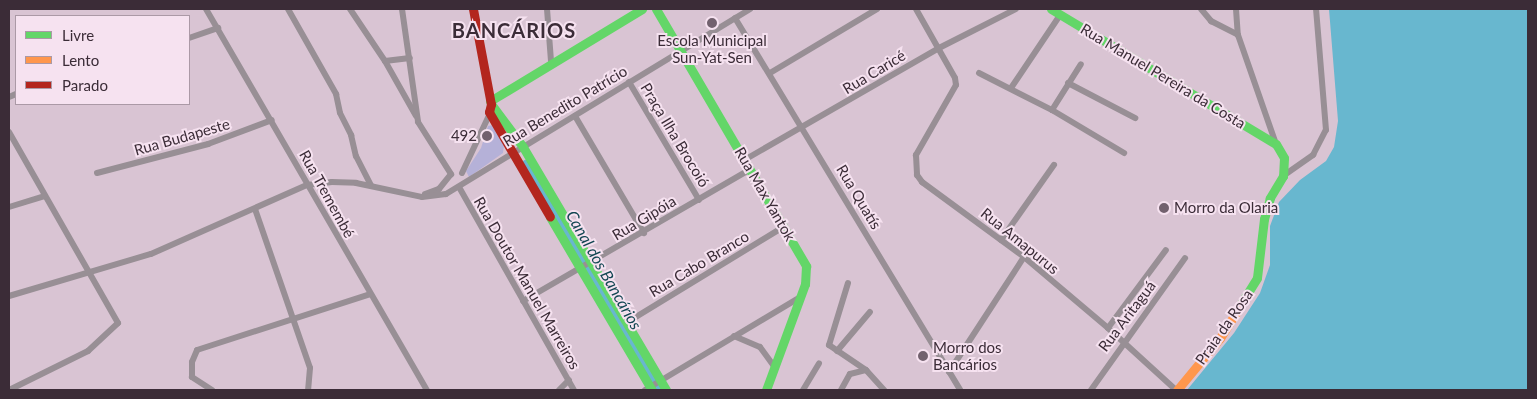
<!DOCTYPE html>
<html>
<head>
<meta charset="utf-8">
<style>
  body { margin:0 }
  #map { position:relative; width:1537px; height:399px; overflow:hidden; background:#d9c4d3; font-family:Lato,sans-serif }
  div>[style] { position:absolute }
  [style*='--x'] { left:calc(var(--x)*1px); top:calc(var(--y)*1px); width:calc(var(--w)*1px); rotate:calc(var(--a)*1deg) }
  .green>* { inset:0; background:#b5b1d8 }
  .water>* { inset:0; background:#68b7cf }
  .canal>* { height:7px; margin:-3.5px; padding:0 3.5px; transform-origin:3.5px; border-radius:3.5px; background:#68b7cf }
  .street>* { height:6px; margin:-3px; padding:0 3px; transform-origin:3px; border-radius:3px; background:#988f95 }
  .fast>* { height:9px; margin:-4.5px; padding:0 4.5px; transform-origin:4.5px; border-radius:4.5px; background:#63d668 }
  .slow>* { height:9px; margin:-4.5px; padding:0 4.5px; transform-origin:4.5px; border-radius:4.5px; background:#ff974d }
  .jam>* { height:9px; margin:-4.5px; padding:0 4.5px; transform-origin:4.5px; border-radius:4.5px; background:#b3261e }
  .dots>* { width:14px; height:14px; translate:-50% -50%; box-sizing:border-box; border:2px solid #f6e2f0; border-radius:50% }
  span { translate:-50% -50%; white-space:nowrap; text-align:center; line-height:1.15; -webkit-text-stroke:4px #f6e2f0; paint-order:stroke }
  .poi-label { font-size:15px; color:#3b2c37 }
  .right { translate:-100% -50%; text-align:right }
  .left { translate:0 -50%; text-align:left }
  .street-label { font-size:15px; color:#3b2c37 }
  .water-label { font-size:16px; color:#114551; font-style:italic }
  .district-label { font-size:20px; color:#3b2c37; font-weight:700; letter-spacing:1px }
  .frame { position:absolute; inset:0; border:10px solid #3b2c37; pointer-events:none }
  .legend { position:absolute; left:15px; top:15px; width:175px; height:90px; box-sizing:border-box; background:#f6e2f0; border:1px solid #ab99a6; margin:0; padding:6px 9px; list-style:none; font-size:15px; color:#3b2c37 }
  .legend li { display:flex; align-items:center; gap:10px; height:25px }
  .legend b { width:25px; border:1px solid #ab99a6 }
</style>
</head>
<body>
<div id="map">
  <div class="green">
    <i style="clip-path:polygon(493px 125px,504px 145px,503px 153px,469px 177px,466px 171px,481px 148px,488px 126px)"></i>
  </div>
  <div class="water">
    <i style="clip-path:polygon(1329px 9px,1528px 9px,1528px 390px,1187px 390px,1234px 333px,1260px 293px,1270px 265px,1270px 226px,1279px 202px,1300px 180px,1326px 161px,1334px 147px,1338px 121px)"></i>
  </div>
  <div class="canal">
    <i style="--x:525;--y:163;--w:264;--a:59.4"></i>
  </div>
  <div class="street">
    <i style="--x:206;--y:9;--w:440;--a:59.9"></i>
    <i style="--x:288;--y:9;--w:98;--a:60.5"></i>
    <i style="--x:336;--y:94;--w:19;--a:78"></i>
    <i style="--x:340;--y:113;--w:25;--a:63"></i>
    <i style="--x:351;--y:135;--w:22;--a:77"></i>
    <i style="--x:356;--y:156;--w:33;--a:63"></i>
    <i style="--x:350;--y:9;--w:63;--a:56.1"></i>
    <i style="--x:385;--y:61;--w:63;--a:60.6"></i>
    <i style="--x:402;--y:9;--w:114;--a:81.9"></i>
    <i style="--x:418;--y:122;--w:62;--a:57.6"></i>
    <i style="--x:547;--y:9;--w:52;--a:85.6"></i>
    <i style="--x:916;--y:9;--w:79;--a:60.5"></i>
    <i style="--x:955;--y:78;--w:7;--a:82"></i>
    <i style="--x:956;--y:85;--w:81;--a:119.7"></i>
    <i style="--x:916;--y:155;--w:20;--a:87"></i>
    <i style="--x:917;--y:175;--w:9;--a:54"></i>
    <i style="--x:922;--y:182;--w:127;--a:36.3"></i>
    <i style="--x:1024;--y:257;--w:110;--a:40.2"></i>
    <i style="--x:1108;--y:328;--w:92;--a:42.4"></i>
    <i style="--x:1201;--y:9;--w:16;--a:50"></i>
    <i style="--x:1211;--y:21;--w:30;--a:27"></i>
    <i style="--x:1236;--y:9;--w:26;--a:86"></i>
    <i style="--x:1238;--y:35;--w:115;--a:70.8"></i>
    <i style="--x:735;--y:18;--w:435;--a:58.8"></i>
    <i style="--x:189;--y:38;--w:31;--a:-19"></i>
    <i style="--x:385;--y:61;--w:25;--a:-7"></i>
    <i style="--x:770;--y:73;--w:125;--a:-30.9"></i>
    <i style="--x:979;--y:73;--w:82;--a:26.9"></i>
    <i style="--x:1052;--y:110;--w:84;--a:30.8"></i>
    <i style="--x:629;--y:82;--w:137;--a:59.3"></i>
    <i style="--x:1068;--y:83;--w:76;--a:27.6"></i>
    <i style="--x:1011;--y:88;--w:88;--a:-56.1"></i>
    <i style="--x:9;--y:97;--w:8;--a:-23"></i>
    <i style="--x:1052;--y:110;--w:54;--a:-57.8"></i>
    <i style="--x:575;--y:116;--w:136;--a:59.5"></i>
    <i style="--x:9;--y:132;--w:220;--a:60.3"></i>
    <i style="--x:118;--y:323;--w:41;--a:137"></i>
    <i style="--x:88;--y:351;--w:88;--a:153.7"></i>
    <i style="--x:746;--y:159;--w:223;--a:-29.9"></i>
    <i style="--x:939;--y:48;--w:86;--a:-26.9"></i>
    <i style="--x:97;--y:173;--w:115;--a:-14.6"></i>
    <i style="--x:208;--y:144;--w:68;--a:-20.6"></i>
    <i style="--x:462;--y:173;--w:68;--a:-64.9"></i>
    <i style="--x:1283;--y:176;--w:37;--a:-35"></i>
    <i style="--x:1313;--y:155;--w:28;--a:-63"></i>
    <i style="--x:1326;--y:130;--w:121;--a:-94.7"></i>
    <i style="--x:459;--y:187;--w:233;--a:60.5"></i>
    <i style="--x:425;--y:194;--w:15;--a:-20"></i>
    <i style="--x:439;--y:189;--w:19;--a:-51"></i>
    <i style="--x:9;--y:207;--w:37;--a:-17"></i>
    <i style="--x:255;--y:209;--w:168;--a:70.9"></i>
    <i style="--x:310;--y:368;--w:22;--a:95"></i>
    <i style="--x:1001;--y:240;--w:92;--a:-54.8"></i>
    <i style="--x:848;--y:283;--w:65;--a:107"></i>
    <i style="--x:829;--y:345;--w:45;--a:34"></i>
    <i style="--x:866;--y:370;--w:27;--a:48"></i>
    <i style="--x:9;--y:296;--w:148;--a:-16.5"></i>
    <i style="--x:151;--y:254;--w:171;--a:-23.9"></i>
    <i style="--x:307;--y:185;--w:25;--a:-7"></i>
    <i style="--x:332;--y:182;--w:24;--a:2"></i>
    <i style="--x:356;--y:183;--w:67;--a:12"></i>
    <i style="--x:422;--y:197;--w:24;--a:-7"></i>
    <i style="--x:446;--y:194;--w:356;--a:-31.3"></i>
    <i style="--x:523;--y:301;--w:263;--a:-30.1"></i>
    <i style="--x:626;--y:323;--w:186;--a:-31.4"></i>
    <i style="--x:1108;--y:328;--w:97;--a:-53.4"></i>
    <i style="--x:734;--y:336;--w:28;--a:23"></i>
    <i style="--x:760;--y:347;--w:26;--a:54"></i>
    <i style="--x:837;--y:351;--w:51;--a:-49.8"></i>
    <i style="--x:949;--y:372;--w:137;--a:-56.9"></i>
    <i style="--x:212;--y:390;--w:24;--a:-147"></i>
    <i style="--x:192;--y:377;--w:15;--a:-90"></i>
    <i style="--x:192;--y:362;--w:13;--a:-67"></i>
    <i style="--x:197;--y:350;--w:182;--a:-17.9"></i>
    <i style="--x:559;--y:390;--w:14;--a:-45"></i>
    <i style="--x:645;--y:390;--w:179;--a:-30.9"></i>
    <i style="--x:803;--y:390;--w:31;--a:-59"></i>
    <i style="--x:841;--y:390;--w:18;--a:-61"></i>
    <i style="--x:850;--y:374;--w:16;--a:-14"></i>
    <i style="--x:1091;--y:390;--w:162;--a:-54.5"></i>
  </div>
  <div class="fast">
    <i style="--x:656;--y:9;--w:298;--a:59.7"></i>
    <i style="--x:806;--y:266;--w:18;--a:93"></i>
    <i style="--x:805;--y:284;--w:113;--a:110.2"></i>
    <i style="--x:1051;--y:9;--w:262;--a:31"></i>
    <i style="--x:1276;--y:144;--w:16;--a:60"></i>
    <i style="--x:1284;--y:158;--w:18;--a:93"></i>
    <i style="--x:1283;--y:176;--w:26;--a:121"></i>
    <i style="--x:1270;--y:198;--w:22;--a:106"></i>
    <i style="--x:1264;--y:219;--w:59;--a:96.8"></i>
    <i style="--x:1257;--y:278;--w:31;--a:122"></i>
    <i style="--x:490;--y:101;--w:178;--a:-31.2"></i>
    <i style="--x:491;--y:104;--w:54;--a:53.3"></i>
    <i style="--x:523;--y:147;--w:282;--a:59.5"></i>
    <i style="--x:550;--y:217;--w:201;--a:59.5"></i>
  </div>
  <div class="slow">
    <i style="--x:1177;--y:390;--w:67;--a:-50.4"></i>
    <i style="--x:1220;--y:338;--w:40;--a:-58"></i>
  </div>
  <div class="jam">
    <i style="--x:473;--y:9;--w:97;--a:79.3"></i>
    <i style="--x:491;--y:104;--w:8;--a:104"></i>
    <i style="--x:489;--y:112;--w:121;--a:59.8"></i>
  </div>
  <div class="dots">
    <i style="left:712px;top:23px;background:#72616e"></i>
    <i style="left:487px;top:136px;background:#72616e"></i>
    <i style="left:1164px;top:208px;background:#72616e"></i>
    <i style="left:923px;top:356px;background:#72616e"></i>
  </div>
  <div class="poi-label">
    <span style="left:712px;top:49px">Escola Municipal<br>Sun-Yat-Sen</span>
    <span class="right" style="left:477px;top:136px">492</span>
    <span class="left" style="left:1174px;top:208px">Morro da Olaria</span>
    <span class="left" style="left:933px;top:356px">Morro dos<br>Bancários</span>
  </div>
  <div class="street-label">
    <span style="left:874px;top:72px;rotate:-31deg">Rua Caricé</span>
    <span style="left:1163px;top:76px;rotate:31deg">Rua Manuel Pereira da Costa</span>
    <span style="left:565px;top:106px;rotate:-31deg">Rua Benedito Patrício</span>
    <span style="left:675px;top:135px;rotate:59deg">Praça Ilha Brocoió</span>
    <span style="left:182px;top:137px;rotate:-16deg">Rua Budapeste</span>
    <span style="left:327px;top:194px;rotate:61deg">Rua Tremembé</span>
    <span style="left:765px;top:194px;rotate:60deg">Rua Max Yantok</span>
    <span style="left:859px;top:197px;rotate:59deg">Rua Quatís</span>
    <span style="left:644px;top:218px;rotate:-31deg">Rua Gipóia</span>
    <span style="left:1020px;top:241px;rotate:39deg">Rua Amapurus</span>
    <span style="left:699px;top:264px;rotate:-31deg">Rua Cabo Branco</span>
    <span style="left:527px;top:283px;rotate:60deg">Rua Doutor Manuel Marreiros</span>
    <span style="left:1127px;top:316px;rotate:-53deg">Rua Aritaguá</span>
    <span style="left:1224px;top:327px;rotate:-55deg">Praia da Rosa</span>
  </div>
  <div class="water-label">
    <span style="left:604px;top:270px;rotate:60deg">Canal dos Bancários</span>
  </div>
  <div class="district-label">
    <span style="left:514px;top:30px">BANCÁRIOS</span>
  </div>
  <div class="frame"></div>
  <ul class="legend">
  <li><b style="height:6px;background:#63d668"></b>Livre</li>
  <li><b style="height:6px;background:#ff974d"></b>Lento</li>
  <li><b style="height:6px;background:#b3261e"></b>Parado</li>
  </ul>
</div>
</body>
</html>
